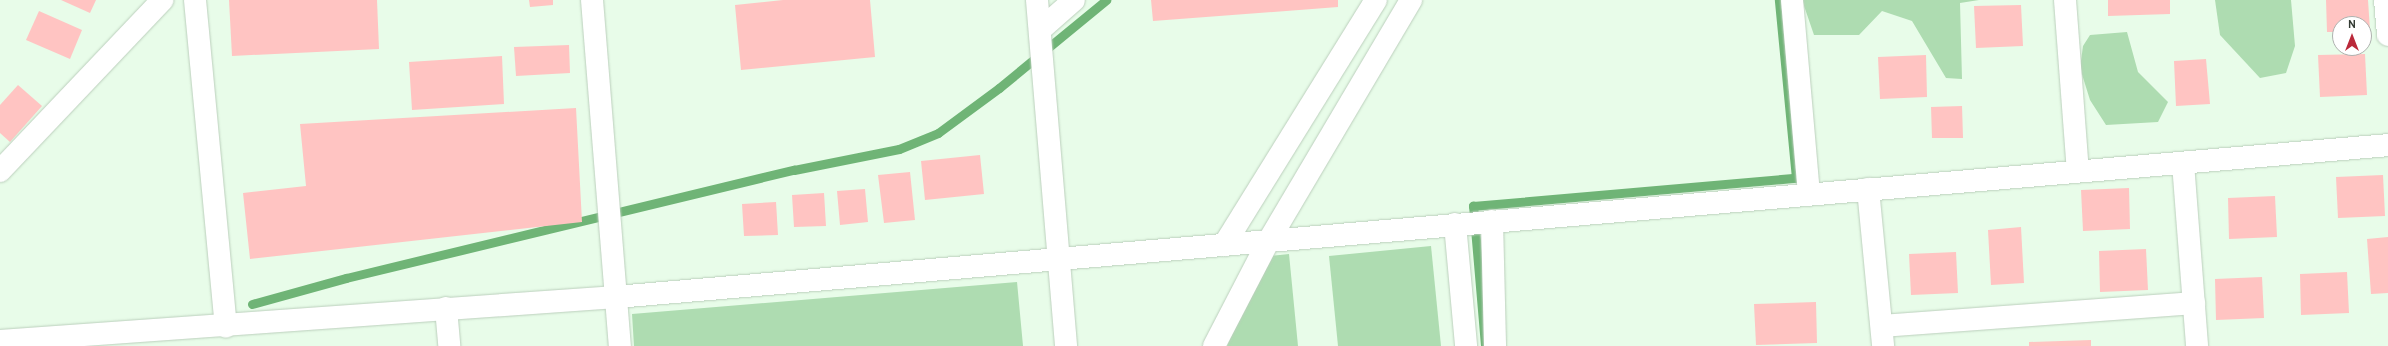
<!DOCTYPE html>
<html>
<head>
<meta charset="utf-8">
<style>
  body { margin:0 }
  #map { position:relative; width:2388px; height:346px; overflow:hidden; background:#e8fce9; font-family:Overpass,sans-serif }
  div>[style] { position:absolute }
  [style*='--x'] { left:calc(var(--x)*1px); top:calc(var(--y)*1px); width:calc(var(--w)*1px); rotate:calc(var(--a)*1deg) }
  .green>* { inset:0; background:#aedcb1 }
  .stream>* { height:9px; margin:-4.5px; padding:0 4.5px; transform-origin:4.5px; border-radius:4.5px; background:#6fb476 }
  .building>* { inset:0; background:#ffc4c2 }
  .roads { filter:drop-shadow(0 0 1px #bbcfbc) drop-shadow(0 0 1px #bbcfbc) }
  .minor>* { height:22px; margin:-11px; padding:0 11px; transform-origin:11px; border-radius:11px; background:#fff }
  span { translate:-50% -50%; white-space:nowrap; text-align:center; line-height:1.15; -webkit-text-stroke:3.5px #fff; paint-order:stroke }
  .north { position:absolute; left:2332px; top:16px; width:40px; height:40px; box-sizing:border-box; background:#fff; border:1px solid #aeb1ae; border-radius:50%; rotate:0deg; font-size:11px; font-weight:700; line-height:16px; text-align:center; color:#343c34 }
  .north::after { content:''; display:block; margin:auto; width:14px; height:18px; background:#ba293a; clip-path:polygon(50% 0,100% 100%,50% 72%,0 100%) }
</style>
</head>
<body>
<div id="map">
  <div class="green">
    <i style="clip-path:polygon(1802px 0,1979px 0,1960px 3px,1962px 79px,1946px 78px,1912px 21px,1882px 11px,1859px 35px,1814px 35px)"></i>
    <i style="clip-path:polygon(2215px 0,2291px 0,2295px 46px,2286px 73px,2260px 78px,2220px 35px)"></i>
    <i style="clip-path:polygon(2127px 32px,2138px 72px,2168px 102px,2158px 122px,2106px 125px,2090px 100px,2080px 68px,2083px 46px,2090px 35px)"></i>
    <i style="clip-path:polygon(1431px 246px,1441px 346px,1338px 346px,1329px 256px)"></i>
    <i style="clip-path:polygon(1289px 254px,1298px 346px,1227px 346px,1262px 257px)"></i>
    <i style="clip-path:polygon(1017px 282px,1023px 346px,634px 346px,632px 314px)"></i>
  </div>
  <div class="stream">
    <i style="--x:252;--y:304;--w:98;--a:-15.5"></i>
    <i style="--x:346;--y:278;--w:461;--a:-13.6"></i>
    <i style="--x:794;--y:170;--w:107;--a:-11.3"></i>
    <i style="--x:899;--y:149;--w:42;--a:-22.3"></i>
    <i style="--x:938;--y:133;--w:76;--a:-36.4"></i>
    <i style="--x:999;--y:88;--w:139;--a:-39.4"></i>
    <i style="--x:1485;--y:345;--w:140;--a:-94.9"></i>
    <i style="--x:1473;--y:206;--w:324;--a:-5"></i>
    <i style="--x:1796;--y:178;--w:179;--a:-95.5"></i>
  </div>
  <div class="building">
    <i style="clip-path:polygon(61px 0,96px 0,90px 13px)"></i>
    <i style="clip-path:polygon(229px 0,377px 0,379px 49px,232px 56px)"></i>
    <i style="clip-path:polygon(529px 0,553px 0,553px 5px,530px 7px)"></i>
    <i style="clip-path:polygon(783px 0,870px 0,875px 57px,741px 70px,735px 5px)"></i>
    <i style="clip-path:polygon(1151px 0,1338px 0,1338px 7px,1153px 21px)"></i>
    <i style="clip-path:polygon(2108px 0,2170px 0,2170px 14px,2108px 16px)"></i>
    <i style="clip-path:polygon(2326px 0,2368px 0,2370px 30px,2364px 30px,2364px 24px,2340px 24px,2340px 32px,2327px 32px)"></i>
    <i style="clip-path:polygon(2021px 5px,2023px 46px,1976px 48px,1974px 6px)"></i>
    <i style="clip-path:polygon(39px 11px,82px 30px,70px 59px,26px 40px)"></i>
    <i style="clip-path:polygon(569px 45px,570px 73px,516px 76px,514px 47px)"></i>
    <i style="clip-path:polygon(2365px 54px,2367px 95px,2320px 97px,2318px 55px)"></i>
    <i style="clip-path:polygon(1926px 55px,1927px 97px,1880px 99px,1878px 57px)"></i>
    <i style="clip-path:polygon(502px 56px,504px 104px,412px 110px,409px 62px)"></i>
    <i style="clip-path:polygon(2206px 59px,2210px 104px,2176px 106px,2174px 61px)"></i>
    <i style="clip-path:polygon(18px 85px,42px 106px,10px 142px,0 133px,0 105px)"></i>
    <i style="clip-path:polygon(1962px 106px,1963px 138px,1932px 138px,1931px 107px)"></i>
    <i style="clip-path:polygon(576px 108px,582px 222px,250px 259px,243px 193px,306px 186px,300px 124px)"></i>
    <i style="clip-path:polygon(980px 155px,984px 194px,925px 200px,921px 161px)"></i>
    <i style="clip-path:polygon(910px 172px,915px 220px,884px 223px,878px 175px)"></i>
    <i style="clip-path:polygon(2383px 175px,2385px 216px,2338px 218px,2336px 177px)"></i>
    <i style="clip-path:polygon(2129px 188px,2130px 229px,2083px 231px,2081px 190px)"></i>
    <i style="clip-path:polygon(865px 189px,868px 222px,840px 225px,837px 191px)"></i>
    <i style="clip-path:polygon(824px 193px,826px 226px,794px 227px,792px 195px)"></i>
    <i style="clip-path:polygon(2275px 196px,2277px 237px,2229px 239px,2228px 198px)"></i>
    <i style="clip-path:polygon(776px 202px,778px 235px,744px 236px,742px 204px)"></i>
    <i style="clip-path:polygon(2021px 227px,2024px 283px,1991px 285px,1988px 230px)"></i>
    <i style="clip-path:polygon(2388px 237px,2388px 293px,2371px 294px,2367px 239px)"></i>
    <i style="clip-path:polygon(2146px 249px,2148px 290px,2100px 292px,2099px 251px)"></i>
    <i style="clip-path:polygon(1956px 252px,1958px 293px,1911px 295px,1909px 254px)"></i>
    <i style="clip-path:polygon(2347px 272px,2349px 313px,2301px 315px,2300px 274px)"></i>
    <i style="clip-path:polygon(2262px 277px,2264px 318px,2216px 320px,2215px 279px)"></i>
    <i style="clip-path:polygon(1816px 302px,1817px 343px,1756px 345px,1754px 304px)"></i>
    <i style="clip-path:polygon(2091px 340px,2091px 346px,2029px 346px,2029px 342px)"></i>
  </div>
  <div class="roads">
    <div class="minor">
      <i style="--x:195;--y:0;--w:328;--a:84.6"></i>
      <i style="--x:592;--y:0;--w:347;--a:85.4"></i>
      <i style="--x:1037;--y:0;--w:347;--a:85.2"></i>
      <i style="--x:1792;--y:0;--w:195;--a:85"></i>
      <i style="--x:2065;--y:0;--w:171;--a:85.7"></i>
      <i style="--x:2385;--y:0;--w:35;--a:85"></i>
      <i style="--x:1040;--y:30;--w:45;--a:-41.4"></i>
      <i style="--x:2183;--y:163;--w:184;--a:85.6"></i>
      <i style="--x:0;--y:171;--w:236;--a:-46.5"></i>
      <i style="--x:1868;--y:189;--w:158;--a:84.5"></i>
      <i style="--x:1492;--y:221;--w:125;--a:88.6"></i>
      <i style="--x:1455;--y:224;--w:122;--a:84.8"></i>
      <i style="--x:1224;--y:245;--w:288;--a:-58.2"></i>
      <i style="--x:446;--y:308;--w:38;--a:85"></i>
      <i style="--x:1882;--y:326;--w:313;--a:-4.2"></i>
      <i style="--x:0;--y:341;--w:618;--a:-4.09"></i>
      <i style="--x:616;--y:297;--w:1779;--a:-4.9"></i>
      <i style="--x:1214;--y:346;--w:117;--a:-62.6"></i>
      <i style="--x:1268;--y:242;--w:281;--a:-59.4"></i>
    </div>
  </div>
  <div class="north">N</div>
</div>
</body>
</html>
